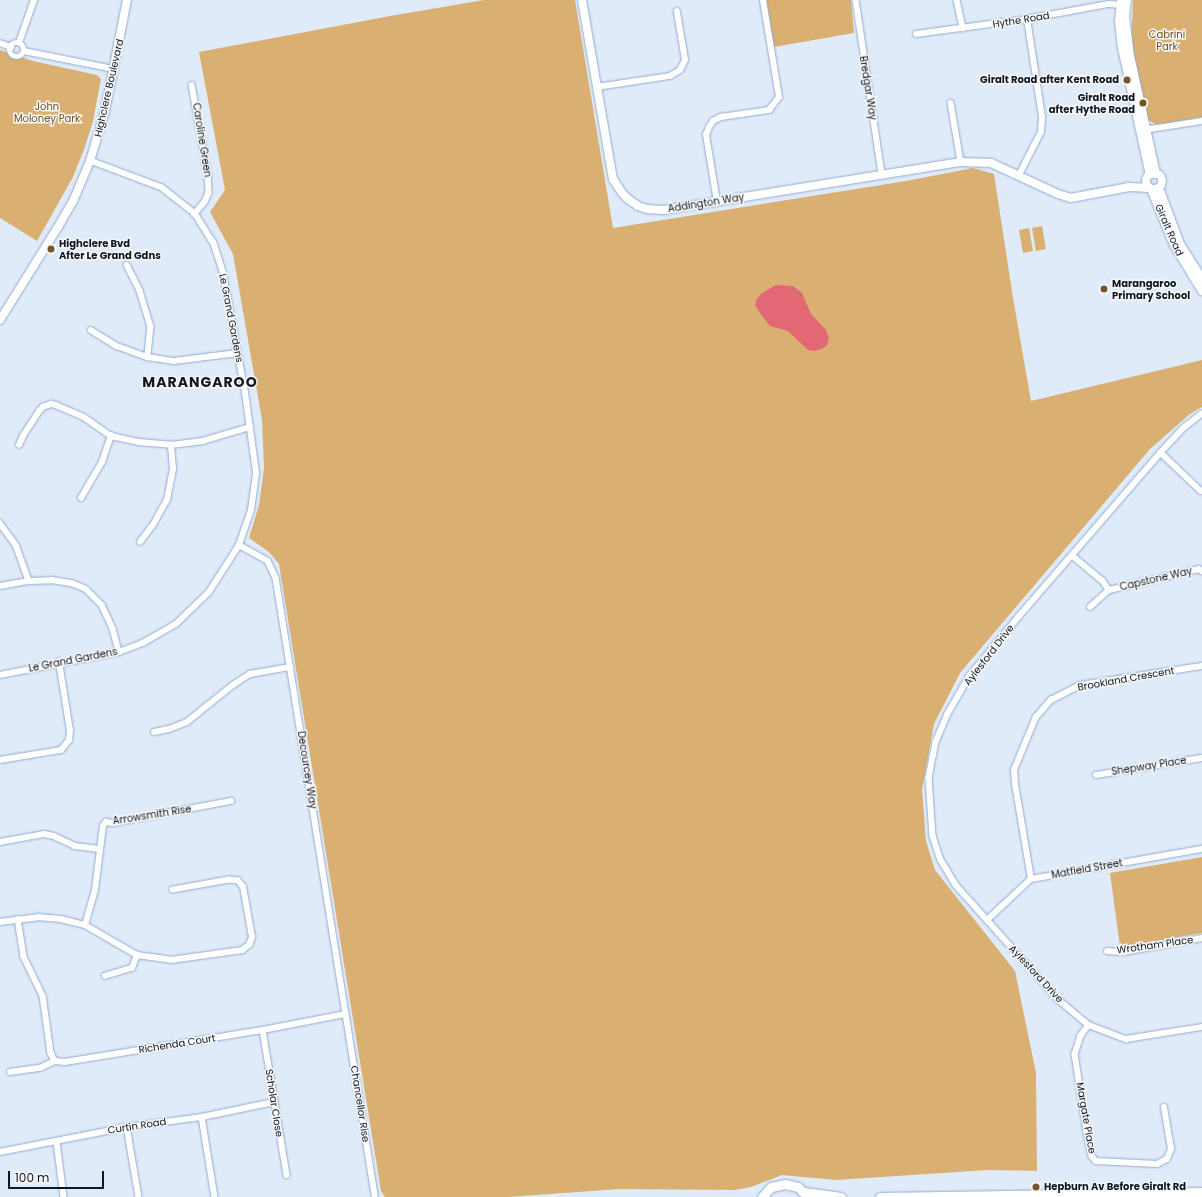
<!DOCTYPE html>
<html>
<head>
<meta charset="utf-8">
<style>
  body { margin:0 }
  #map { position:relative; width:1202px; height:1197px; overflow:hidden; background:#e0ebfa; font-family:Poppins,sans-serif }
  div>[style] { position:absolute }
  [style*='--x'] { left:calc(var(--x)*1px); top:calc(var(--y)*1px); width:calc(var(--w)*1px); rotate:calc(var(--a)*1deg) }
  .green>* { inset:0; background:#daaf72 }
  .water>* { inset:0; background:#e36876 }
  .roads { filter:drop-shadow(0 0 1px #91acd0) drop-shadow(0 0 1px #91acd0) }
  .street>* { height:5.5px; margin:-2.75px; padding:0 2.75px; transform-origin:2.75px; border-radius:2.75px; background:#fff }
  .street>.ring { margin:-2.75px; padding:0; box-sizing:content-box; background:none; border:5.5px solid #fff; border-radius:50% }
  .secondary>* { height:8px; margin:-4px; padding:0 4px; transform-origin:4px; border-radius:4px; background:#fff }
  .secondary>.ring { margin:-4px; padding:0; box-sizing:content-box; background:none; border:8px solid #fff; border-radius:50% }
  .primary>* { height:9px; margin:-4.5px; padding:0 4.5px; transform-origin:4.5px; border-radius:4.5px; background:#fff }
  .dots>* { width:11px; height:11px; translate:-50% -50%; box-sizing:border-box; border:2px solid #f7f7f7; border-radius:50% }
  span { translate:-50% -50%; white-space:nowrap; text-align:center; line-height:1.15; -webkit-text-stroke:3px #f7f7f7; paint-order:stroke }
  .street-label { font-size:10px; color:#0d1724 }
  .park-label { font-size:10px; color:#6e5023 }
  .poi-label { font-size:10px; color:#0d1724; font-weight:700 }
  .right { translate:-100% -50%; text-align:right }
  .left { translate:0 -50%; text-align:left }
  .district-label { font-size:14px; color:#0d1724; font-weight:700; letter-spacing:1px }
  .scale { position:absolute; left:8px; top:1171px; width:96px; height:18px; box-sizing:border-box; border:2px solid #0d1724; border-top:0; padding-left:5px; font-size:12px; line-height:14px; white-space:nowrap; color:#0d1724; -webkit-text-stroke:3px #f7f7f7; paint-order:stroke }
</style>
</head>
<body>
<div id="map">
  <div class="green">
    <i style="clip-path:polygon(484px 0,575px 0,613px 228px,906px 181px,973px 168px,994px 174px,1013px 298px,1031px 401px,1202px 360px,1202px 407px,1190px 414px,1150px 449px,960px 673px,934px 724px,922px 790px,926px 841px,935px 870px,1015px 971px,1036px 1073px,1037px 1171px,988px 1170px,836px 1180px,782px 1175px,751px 1187px,735px 1190px,620px 1189px,508px 1197px,385px 1197px,381px 1191px,279px 564px,269px 552px,249px 538px,259px 505px,264px 468px,262px 420px,233px 254px,210px 212px,225px 190px,199px 52px,390px 16px)"></i>
    <i style="clip-path:polygon(766px 0,851px 0,854px 33px,774px 47px)"></i>
    <i style="clip-path:polygon(1133px 0,1202px 0,1202px 117px,1157px 125px,1148px 120px,1131px 46px)"></i>
    <i style="clip-path:polygon(0 50px,33px 61px,97px 75px,101px 79px,93px 121px,85px 147px,73px 177px,37px 241px,0 218px)"></i>
    <i style="clip-path:polygon(1042px 226px,1046px 249px,1036px 251px,1032px 228px)"></i>
    <i style="clip-path:polygon(1029px 228px,1033px 251px,1023px 253px,1019px 230px)"></i>
    <i style="clip-path:polygon(1202px 857px,1202px 933px,1120px 947px,1110px 873px)"></i>
  </div>
  <div class="water">
    <i style="clip-path:polygon(776px 285px,793px 286px,802px 293px,811px 314px,826px 330px,829px 338px,827px 345px,822px 349px,814px 351px,808px 350px,788px 331px,770px 326px,760px 313px,755px 305px,757px 299px,762px 293px)"></i>
  </div>
  <div class="roads">
    <div class="street">
      <i style="--x:856;--y:0;--w:177;--a:81.5"></i>
      <i style="--x:957;--y:0;--w:29;--a:78"></i>
      <i style="--x:916;--y:34;--w:112;--a:-7.7"></i>
      <i style="--x:1027;--y:19;--w:83;--a:-10.4"></i>
      <i style="--x:1109;--y:4;--w:14;--a:4"></i>
      <i style="--x:0;--y:43;--w:12;--a:20"></i>
      <i style="--x:19;--y:43;--w:46;--a:-70.8"></i>
      <i class="ring" style="left:10px;top:43px;width:8.5px;height:8.5px"></i>
      <i style="--x:24;--y:51;--w:92;--a:11.3"></i>
      <i style="--x:192;--y:85;--w:90;--a:79.8"></i>
      <i style="--x:208;--y:174;--w:19;--a:87"></i>
      <i style="--x:209;--y:193;--w:10;--a:114"></i>
      <i style="--x:205;--y:202;--w:16;--a:130"></i>
      <i style="--x:597;--y:87;--w:74;--a:-8.6"></i>
      <i style="--x:670;--y:76;--w:12;--a:-31"></i>
      <i style="--x:680;--y:70;--w:11;--a:-63"></i>
      <i style="--x:685;--y:60;--w:49;--a:-99.5"></i>
      <i style="--x:951;--y:103;--w:60;--a:80.4"></i>
      <i style="--x:1144;--y:130;--w:59;--a:-8.8"></i>
      <i style="--x:1019;--y:175;--w:48;--a:-62.9"></i>
      <i style="--x:1041;--y:132;--w:15;--a:-86"></i>
      <i style="--x:1042;--y:117;--w:99;--a:-98.7"></i>
      <i style="--x:717;--y:202;--w:68;--a:-99.3"></i>
      <i style="--x:706;--y:135;--w:9;--a:-69"></i>
      <i style="--x:709;--y:127;--w:7;--a:-56"></i>
      <i style="--x:713;--y:121;--w:9;--a:-27"></i>
      <i style="--x:721;--y:117;--w:49;--a:-8.3"></i>
      <i style="--x:769;--y:110;--w:16;--a:-52"></i>
      <i style="--x:779;--y:97;--w:98;--a:-99.4"></i>
      <i style="--x:127;--y:265;--w:29;--a:63"></i>
      <i style="--x:140;--y:291;--w:37;--a:73"></i>
      <i style="--x:151;--y:326;--w:31;--a:96"></i>
      <i style="--x:91;--y:330;--w:31;--a:32"></i>
      <i style="--x:117;--y:346;--w:33;--a:20"></i>
      <i style="--x:148;--y:357;--w:26;--a:9"></i>
      <i style="--x:174;--y:361;--w:64;--a:-7.1"></i>
      <i style="--x:1202;--y:414;--w:23;--a:142"></i>
      <i style="--x:1184;--y:428;--w:34;--a:133"></i>
      <i style="--x:1161;--y:453;--w:217;--a:130.9"></i>
      <i style="--x:1019;--y:617;--w:77;--a:129.7"></i>
      <i style="--x:970;--y:676;--w:44;--a:120.1"></i>
      <i style="--x:948;--y:714;--w:30;--a:113"></i>
      <i style="--x:936;--y:742;--w:37;--a:101"></i>
      <i style="--x:929;--y:778;--w:58;--a:86.1"></i>
      <i style="--x:933;--y:836;--w:25;--a:72"></i>
      <i style="--x:941;--y:860;--w:29;--a:59"></i>
      <i style="--x:956;--y:885;--w:154;--a:48.2"></i>
      <i style="--x:1059;--y:1000;--w:39;--a:40"></i>
      <i style="--x:1089;--y:1025;--w:40;--a:21"></i>
      <i style="--x:1126;--y:1039;--w:77;--a:-9"></i>
      <i style="--x:19;--y:445;--w:10;--a:-66"></i>
      <i style="--x:23;--y:436;--w:30;--a:-57"></i>
      <i style="--x:39;--y:411;--w:6;--a:-45"></i>
      <i style="--x:43;--y:407;--w:9;--a:-21"></i>
      <i style="--x:51;--y:404;--w:5;--a:11"></i>
      <i style="--x:56;--y:405;--w:30;--a:23"></i>
      <i style="--x:84;--y:417;--w:33;--a:35"></i>
      <i style="--x:111;--y:436;--w:29;--a:12"></i>
      <i style="--x:139;--y:442;--w:32;--a:5"></i>
      <i style="--x:171;--y:445;--w:32;--a:-7"></i>
      <i style="--x:203;--y:441;--w:49;--a:-16.6"></i>
      <i style="--x:1161;--y:453;--w:55;--a:43.5"></i>
      <i style="--x:81;--y:498;--w:42;--a:-59.7"></i>
      <i style="--x:102;--y:462;--w:28;--a:-71"></i>
      <i style="--x:0;--y:523;--w:27;--a:54"></i>
      <i style="--x:16;--y:545;--w:38;--a:70"></i>
      <i style="--x:140;--y:542;--w:21;--a:-53"></i>
      <i style="--x:153;--y:525;--w:29;--a:-61"></i>
      <i style="--x:167;--y:500;--w:32;--a:-79"></i>
      <i style="--x:173;--y:469;--w:24;--a:-95"></i>
      <i style="--x:239;--y:545;--w:33;--a:29"></i>
      <i style="--x:268;--y:561;--w:19;--a:65"></i>
      <i style="--x:276;--y:578;--w:625;--a:80.88"></i>
      <i style="--x:1073;--y:556;--w:39;--a:40"></i>
      <i style="--x:1103;--y:581;--w:11;--a:56"></i>
      <i style="--x:0;--y:586;--w:29;--a:-10"></i>
      <i style="--x:29;--y:581;--w:23;--a:-2"></i>
      <i style="--x:52;--y:580;--w:20;--a:9"></i>
      <i style="--x:72;--y:583;--w:15;--a:23"></i>
      <i style="--x:86;--y:589;--w:23;--a:45"></i>
      <i style="--x:102;--y:605;--w:26;--a:65"></i>
      <i style="--x:113;--y:629;--w:24;--a:75"></i>
      <i style="--x:1090;--y:607;--w:25;--a:-42"></i>
      <i style="--x:1109;--y:590;--w:92;--a:-13.1"></i>
      <i style="--x:1199;--y:569;--w:4;--a:34"></i>
      <i style="--x:0;--y:675;--w:121;--a:-10.9"></i>
      <i style="--x:119;--y:652;--w:26;--a:-21"></i>
      <i style="--x:143;--y:643;--w:38;--a:-30"></i>
      <i style="--x:176;--y:624;--w:46;--a:-44.1"></i>
      <i style="--x:209;--y:592;--w:56;--a:-57.4"></i>
      <i style="--x:239;--y:545;--w:37;--a:-71"></i>
      <i style="--x:251;--y:510;--w:37;--a:-82"></i>
      <i style="--x:256;--y:473;--w:81;--a:-97.8"></i>
      <i style="--x:245;--y:393;--w:122;--a:-100.4"></i>
      <i style="--x:223;--y:273;--w:32;--a:-108"></i>
      <i style="--x:213;--y:243;--w:34;--a:-122"></i>
      <i style="--x:195;--y:214;--w:42;--a:-141.8"></i>
      <i style="--x:162;--y:188;--w:77;--a:-159.4"></i>
      <i style="--x:154;--y:732;--w:15;--a:-11"></i>
      <i style="--x:169;--y:729;--w:19;--a:-21"></i>
      <i style="--x:187;--y:722;--w:59;--a:-38.8"></i>
      <i style="--x:233;--y:685;--w:20;--a:-33"></i>
      <i style="--x:250;--y:674;--w:41;--a:-9.9"></i>
      <i style="--x:0;--y:760;--w:62;--a:-9.3"></i>
      <i style="--x:61;--y:750;--w:13;--a:-51"></i>
      <i style="--x:69;--y:740;--w:9;--a:-84"></i>
      <i style="--x:70;--y:731;--w:70;--a:-99.1"></i>
      <i style="--x:1096;--y:775;--w:107;--a:-9.1"></i>
      <i style="--x:0;--y:842;--w:45;--a:-10.3"></i>
      <i style="--x:44;--y:834;--w:10;--a:11"></i>
      <i style="--x:54;--y:836;--w:23;--a:25"></i>
      <i style="--x:75;--y:846;--w:24;--a:7"></i>
      <i style="--x:1031;--y:879;--w:96;--a:-99.6"></i>
      <i style="--x:1015;--y:784;--w:14;--a:-94"></i>
      <i style="--x:1014;--y:770;--w:57;--a:-67.5"></i>
      <i style="--x:1036;--y:717;--w:23;--a:-49"></i>
      <i style="--x:1051;--y:700;--w:33;--a:-27"></i>
      <i style="--x:1080;--y:685;--w:123;--a:-8.9"></i>
      <i style="--x:18;--y:919;--w:38;--a:81"></i>
      <i style="--x:24;--y:957;--w:43;--a:64"></i>
      <i style="--x:43;--y:996;--w:58;--a:82"></i>
      <i style="--x:51;--y:1053;--w:9;--a:63"></i>
      <i style="--x:987;--y:920;--w:60;--a:-43"></i>
      <i style="--x:1031;--y:879;--w:174;--a:-10"></i>
      <i style="--x:0;--y:922;--w:38;--a:-7"></i>
      <i style="--x:38;--y:917;--w:23;--a:5"></i>
      <i style="--x:61;--y:919;--w:25;--a:14"></i>
      <i style="--x:85;--y:925;--w:60;--a:30"></i>
      <i style="--x:137;--y:955;--w:34;--a:8"></i>
      <i style="--x:171;--y:960;--w:72;--a:-8"></i>
      <i style="--x:242;--y:950;--w:9;--a:-36"></i>
      <i style="--x:249;--y:945;--w:9;--a:-69"></i>
      <i style="--x:252;--y:937;--w:51;--a:-100.2"></i>
      <i style="--x:243;--y:887;--w:8;--a:-130"></i>
      <i style="--x:238;--y:881;--w:9;--a:-174"></i>
      <i style="--x:229;--y:880;--w:57;--a:169.9"></i>
      <i style="--x:85;--y:925;--w:36;--a:-74"></i>
      <i style="--x:95;--y:890;--w:64;--a:-82.9"></i>
      <i style="--x:103;--y:826;--w:5;--a:-53"></i>
      <i style="--x:106;--y:822;--w:7;--a:8"></i>
      <i style="--x:113;--y:823;--w:120;--a:-10.6"></i>
      <i style="--x:1107;--y:951;--w:16;--a:4"></i>
      <i style="--x:1123;--y:952;--w:80;--a:-10"></i>
      <i style="--x:105;--y:976;--w:28;--a:-17"></i>
      <i style="--x:132;--y:968;--w:14;--a:-69"></i>
      <i style="--x:1089;--y:1025;--w:14;--a:126"></i>
      <i style="--x:1081;--y:1036;--w:19;--a:108"></i>
      <i style="--x:1075;--y:1054;--w:79;--a:81.3"></i>
      <i style="--x:1087;--y:1132;--w:25;--a:78"></i>
      <i style="--x:1092;--y:1156;--w:6;--a:51"></i>
      <i style="--x:1096;--y:1161;--w:61;--a:2.8"></i>
      <i style="--x:1157;--y:1164;--w:11;--a:-27"></i>
      <i style="--x:1167;--y:1159;--w:11;--a:-68"></i>
      <i style="--x:1171;--y:1149;--w:42;--a:-99.7"></i>
      <i style="--x:263;--y:1030;--w:147;--a:80.6"></i>
      <i style="--x:10;--y:1072;--w:30;--a:-8"></i>
      <i style="--x:40;--y:1068;--w:17;--a:-25"></i>
      <i style="--x:55;--y:1061;--w:10;--a:6"></i>
      <i style="--x:65;--y:1062;--w:201;--a:-9.2"></i>
      <i style="--x:263;--y:1030;--w:84;--a:-11"></i>
      <i style="--x:202;--y:1117;--w:81;--a:80.8"></i>
      <i style="--x:127;--y:1127;--w:71;--a:80.3"></i>
      <i style="--x:57;--y:1142;--w:55;--a:82.7"></i>
      <i style="--x:0;--y:1152;--w:129;--a:-11.1"></i>
      <i style="--x:127;--y:1127;--w:76;--a:-7.6"></i>
      <i style="--x:202;--y:1117;--w:74;--a:-11.8"></i>
    </div>
    <div class="secondary">
      <i style="--x:582;--y:0;--w:182;--a:80.2"></i>
      <i style="--x:613;--y:179;--w:17;--a:57"></i>
      <i style="--x:622;--y:193;--w:8;--a:45"></i>
      <i style="--x:628;--y:199;--w:12;--a:35"></i>
      <i style="--x:638;--y:206;--w:9;--a:18"></i>
      <i style="--x:647;--y:209;--w:17;--a:3"></i>
      <i style="--x:664;--y:210;--w:301;--a:-9.2"></i>
      <i style="--x:961;--y:162;--w:30;--a:2"></i>
      <i style="--x:991;--y:163;--w:74;--a:24.8"></i>
      <i style="--x:1058;--y:194;--w:14;--a:17"></i>
      <i style="--x:1071;--y:198;--w:59;--a:-10.7"></i>
      <i style="--x:1129;--y:187;--w:21;--a:3"></i>
      <i style="--x:1121;--y:0;--w:21;--a:95"></i>
      <i style="--x:1119;--y:21;--w:27;--a:84"></i>
      <i style="--x:1122;--y:48;--w:130;--a:77.6"></i>
      <i style="--x:1127;--y:0;--w:16;--a:97"></i>
      <i style="--x:1125;--y:16;--w:35;--a:83"></i>
      <i style="--x:1129;--y:51;--w:126;--a:77.6"></i>
      <i class="ring" style="left:1146px;top:173px;width:8px;height:8px"></i>
      <i style="--x:1159;--y:188;--w:60;--a:69.4"></i>
      <i style="--x:1180;--y:244;--w:41;--a:57.8"></i>
      <i style="--x:1151;--y:189;--w:61;--a:67.7"></i>
      <i style="--x:1174;--y:245;--w:54;--a:58.7"></i>
      <i style="--x:0;--y:320;--w:110;--a:-58.1"></i>
      <i style="--x:58;--y:227;--w:32;--a:-60"></i>
      <i style="--x:74;--y:199;--w:41;--a:-67.2"></i>
      <i style="--x:90;--y:161;--w:52;--a:-73.3"></i>
      <i style="--x:105;--y:111;--w:113;--a:-78.8"></i>
    </div>
    <div class="primary">
      <i style="--x:805;--y:1192;--w:36;--a:8"></i>
      <i style="--x:762;--y:1197;--w:13;--a:-48"></i>
      <i style="--x:771;--y:1187;--w:14;--a:-12"></i>
      <i style="--x:785;--y:1184;--w:13;--a:13"></i>
      <i style="--x:798;--y:1187;--w:14;--a:45"></i>
      <i style="--x:880;--y:1197;--w:322;--a:-0.9"></i>
    </div>
  </div>
  <div class="dots">
    <i style="left:1127px;top:80px;background:#73562a"></i>
    <i style="left:1143px;top:103px;background:#73562a"></i>
    <i style="left:51px;top:249px;background:#73562a"></i>
    <i style="left:1104px;top:289px;background:#73562a"></i>
    <i style="left:1036px;top:1187px;background:#73562a"></i>
  </div>
  <div class="street-label">
    <span style="left:1021px;top:20px;rotate:-9deg">Hythe Road</span>
    <span style="left:109px;top:88px;rotate:-77deg">Highclere Boulevard</span>
    <span style="left:868px;top:88px;rotate:81deg">Bredgar Way</span>
    <span style="left:202px;top:140px;rotate:81deg">Caroline Green</span>
    <span style="left:706px;top:203px;rotate:-9deg">Addington Way</span>
    <span style="left:1169px;top:230px;rotate:66deg">Giralt Road</span>
    <span style="left:231px;top:318px;rotate:79deg">Le Grand Gardens</span>
    <span style="left:1156px;top:579px;rotate:-13deg">Capstone Way</span>
    <span style="left:989px;top:655px;rotate:-52deg">Aylesford Drive</span>
    <span style="left:73px;top:660px;rotate:-11deg">Le Grand Gardens</span>
    <span style="left:1126px;top:679px;rotate:-10deg">Brookland Crescent</span>
    <span style="left:1149px;top:766px;rotate:-9deg">Shepway Place</span>
    <span style="left:307px;top:770px;rotate:81deg">Decourcey Way</span>
    <span style="left:152px;top:815px;rotate:-9deg">Arrowsmith Rise</span>
    <span style="left:1087px;top:869px;rotate:-10deg">Matfield Street</span>
    <span style="left:1155px;top:945px;rotate:-8deg">Wrotham Place</span>
    <span style="left:1036px;top:974px;rotate:47deg">Aylesford Drive</span>
    <span style="left:177px;top:1044px;rotate:-9deg">Richenda Court</span>
    <span style="left:274px;top:1103px;rotate:81deg">Scholar Close</span>
    <span style="left:360px;top:1104px;rotate:81deg">Chancellor Rise</span>
    <span style="left:1086px;top:1118px;rotate:80deg">Margate Place</span>
    <span style="left:137px;top:1126px;rotate:-9deg">Curtin Road</span>
  </div>
  <div class="park-label">
    <span style="left:1167px;top:40px">Cabrini<br>Park</span>
    <span style="left:47px;top:112px">John<br>Moloney Park</span>
  </div>
  <div class="poi-label">
    <span class="right" style="left:1119px;top:80px">Giralt Road after Kent Road</span>
    <span class="right" style="left:1135px;top:103px">Giralt Road<br>after Hythe Road</span>
    <span class="left" style="left:59px;top:249px">Highclere Bvd<br>After Le Grand Gdns</span>
    <span class="left" style="left:1112px;top:289px">Marangaroo<br>Primary School</span>
    <span class="left" style="left:1044px;top:1187px">Hepburn Av Before Giralt Rd</span>
  </div>
  <div class="district-label">
    <span style="left:200px;top:382px">MARANGAROO</span>
  </div>
  <div class="scale">100 m</div>
</div>
</body>
</html>
